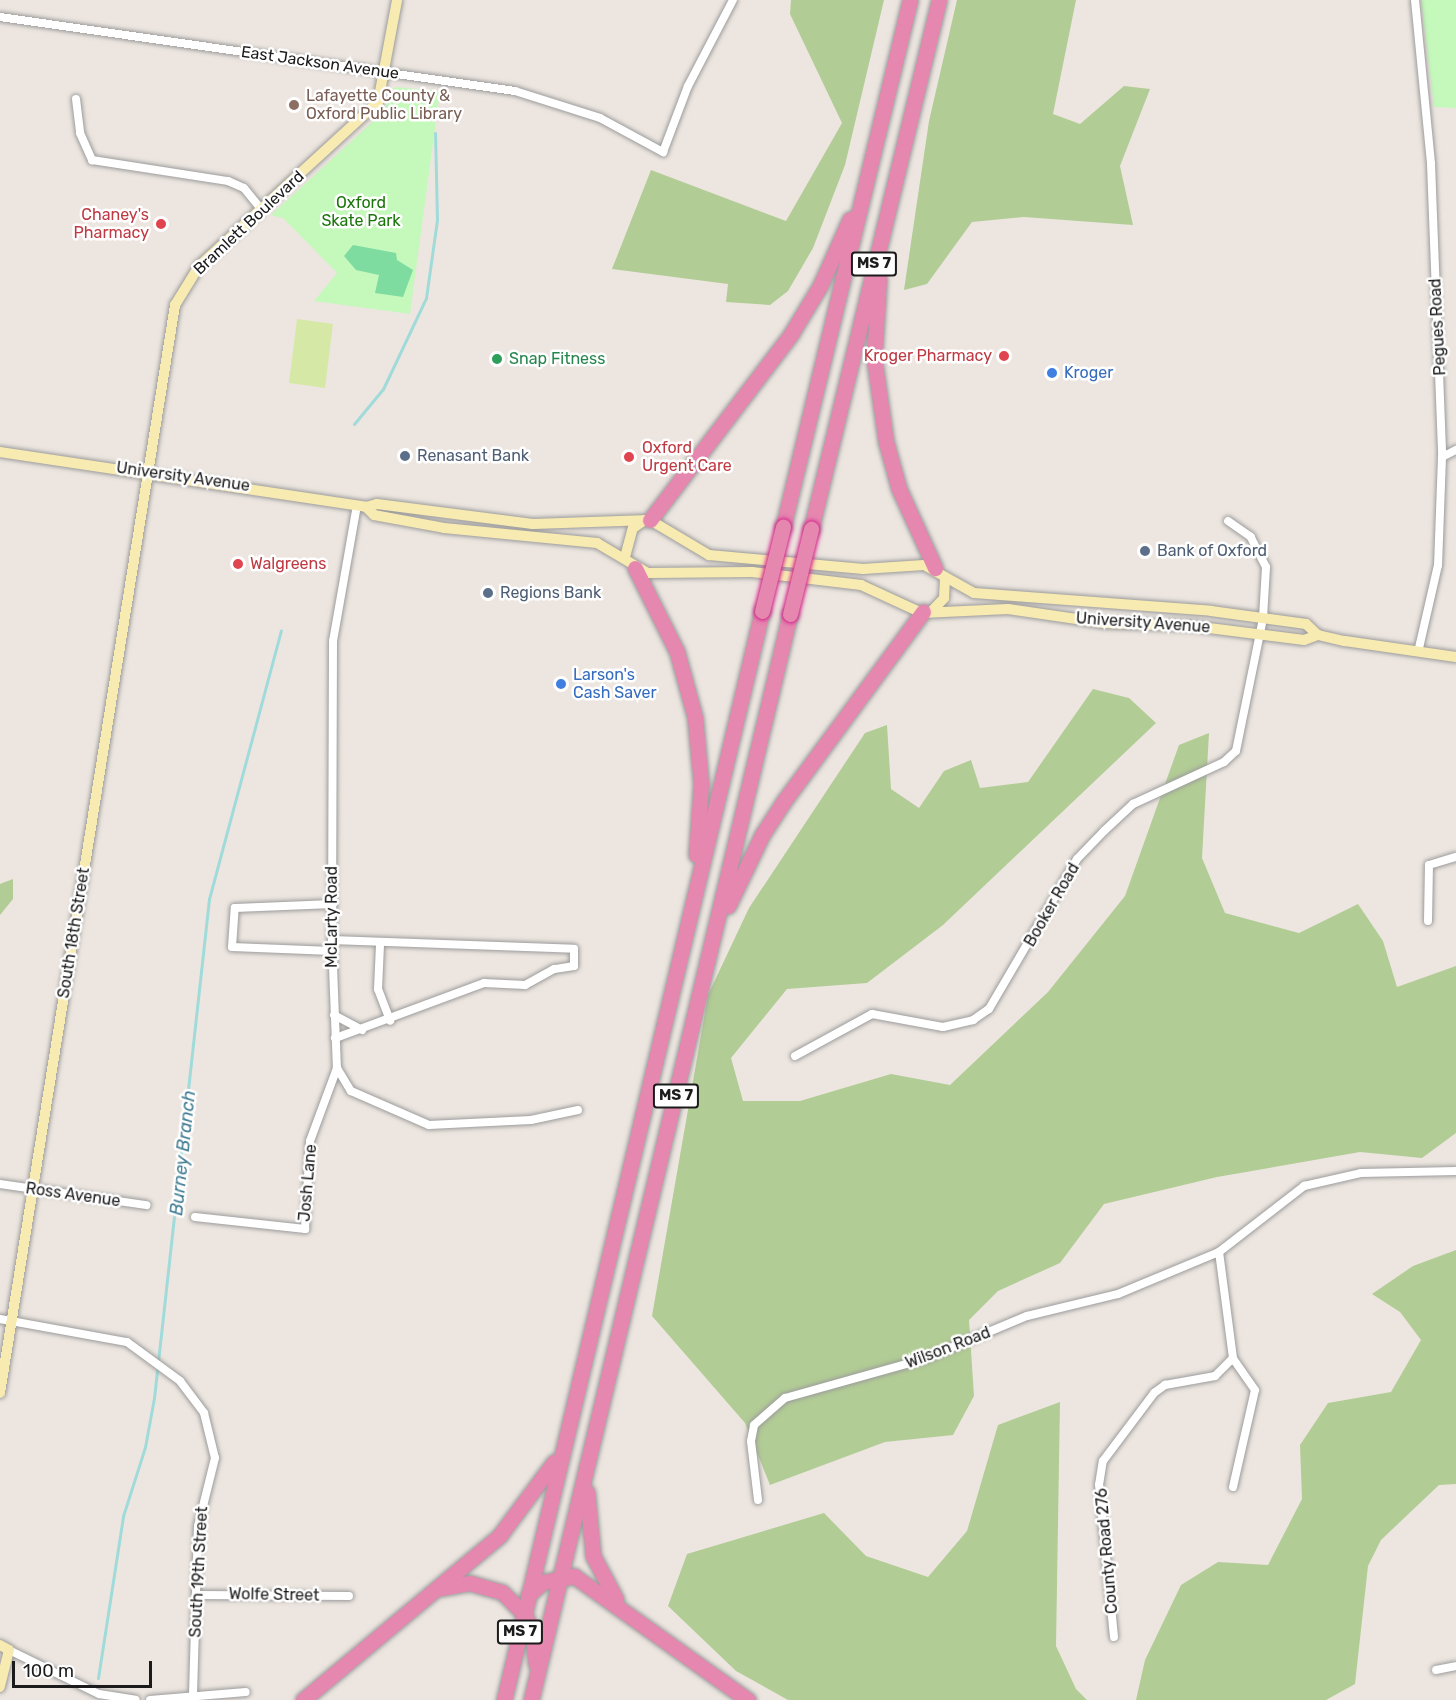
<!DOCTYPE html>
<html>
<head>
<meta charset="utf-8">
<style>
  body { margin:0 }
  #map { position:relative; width:1456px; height:1700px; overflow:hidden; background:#ede6e0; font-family:Rubik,sans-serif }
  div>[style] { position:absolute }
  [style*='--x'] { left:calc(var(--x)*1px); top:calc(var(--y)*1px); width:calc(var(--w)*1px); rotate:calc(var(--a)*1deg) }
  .grass>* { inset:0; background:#d5e8a5 }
  .forest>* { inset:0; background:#b2cc95 }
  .park>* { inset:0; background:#c5f8bb }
  .pitch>* { inset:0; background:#7edca1 }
  .stream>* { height:3px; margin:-1.5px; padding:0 1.5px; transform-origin:1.5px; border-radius:1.5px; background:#a0dbda }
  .roads { filter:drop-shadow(0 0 2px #9c9c9c) drop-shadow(0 0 2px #9c9c9c) }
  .street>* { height:8px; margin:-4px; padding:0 4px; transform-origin:4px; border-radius:4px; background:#fff }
  .secondary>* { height:10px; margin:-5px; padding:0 5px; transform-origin:5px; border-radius:5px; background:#f8ebb2 }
  .highway>* { height:15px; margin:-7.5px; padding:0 7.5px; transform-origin:7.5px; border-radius:7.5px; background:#e587af }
  .bridges { filter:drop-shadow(0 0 2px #d3248a) drop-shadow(0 0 2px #d3248a) }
  .highway-bridge>* { height:15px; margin:-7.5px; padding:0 7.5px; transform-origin:7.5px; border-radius:7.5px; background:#e587af }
  .dots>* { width:16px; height:16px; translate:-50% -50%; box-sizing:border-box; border:3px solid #fff; border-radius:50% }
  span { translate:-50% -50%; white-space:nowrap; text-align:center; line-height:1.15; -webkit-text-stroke:5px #fff; paint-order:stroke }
  .shield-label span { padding:2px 4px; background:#fff; border:2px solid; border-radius:4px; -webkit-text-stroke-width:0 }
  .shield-label { font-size:15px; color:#1b1b1b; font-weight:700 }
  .street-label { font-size:16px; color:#1b1b1b }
  .education-label { font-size:16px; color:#785e54 }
  .left { translate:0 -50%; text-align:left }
  .park-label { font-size:16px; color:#1c760c }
  .health-label { font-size:16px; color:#be3a42 }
  .right { translate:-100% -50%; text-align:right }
  .leisure-label { font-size:16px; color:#27864d }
  .shop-label { font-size:16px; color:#366cbe }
  .service-label { font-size:16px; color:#4e5e75 }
  .water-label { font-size:18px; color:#417c92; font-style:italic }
  .scale { position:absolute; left:12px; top:1661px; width:140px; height:27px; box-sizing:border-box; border:3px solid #1b1b1b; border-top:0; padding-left:8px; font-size:18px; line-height:21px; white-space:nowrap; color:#1b1b1b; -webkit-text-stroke:4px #fff; paint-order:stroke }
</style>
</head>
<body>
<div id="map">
  <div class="grass">
    <i style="clip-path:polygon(297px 319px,333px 324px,325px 388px,289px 383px)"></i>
  </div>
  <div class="forest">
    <i style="clip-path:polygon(791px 0,884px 0,845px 165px,813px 248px,788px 291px,770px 305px,726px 302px,728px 284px,612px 269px,651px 170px,786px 221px,842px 123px,790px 14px)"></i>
    <i style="clip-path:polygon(957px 0,1076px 0,1053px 114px,1080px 124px,1124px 86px,1150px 89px,1120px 166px,1133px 225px,1024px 217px,972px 222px,927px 284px,904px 290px,929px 121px)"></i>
    <i style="clip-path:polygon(1093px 689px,1129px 698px,1156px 723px,943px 925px,867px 983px,787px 989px,731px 1058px,743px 1101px,800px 1101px,891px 1074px,950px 1085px,1048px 992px,1125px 896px,1179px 745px,1209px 733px,1202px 858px,1225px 913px,1299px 933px,1358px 904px,1383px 941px,1397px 987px,1456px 966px,1456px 1133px,1422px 1158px,1360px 1152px,1217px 1177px,1104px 1204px,1060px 1263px,998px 1291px,969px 1320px,974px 1396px,953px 1435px,885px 1442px,770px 1485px,745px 1423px,652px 1316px,708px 995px,749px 908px,865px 733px,887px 725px,891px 789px,919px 808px,944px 771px,971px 760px,980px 788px,1028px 782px)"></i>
    <i style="clip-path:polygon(13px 879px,13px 899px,0 915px,0 884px)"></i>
    <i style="clip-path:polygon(1456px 1250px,1456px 1484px,1439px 1485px,1381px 1540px,1368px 1566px,1355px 1684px,1326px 1700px,1136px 1700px,1145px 1660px,1181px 1585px,1218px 1562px,1268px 1565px,1302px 1499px,1300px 1445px,1328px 1403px,1391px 1392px,1421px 1340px,1400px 1312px,1372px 1294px,1413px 1266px)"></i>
    <i style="clip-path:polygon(1060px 1402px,1056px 1646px,1076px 1689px,1087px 1700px,788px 1700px,736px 1671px,668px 1606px,687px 1554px,824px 1513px,866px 1556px,928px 1577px,967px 1531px,998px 1425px)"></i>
  </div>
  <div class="park">
    <i style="clip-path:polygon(1421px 0,1456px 0,1456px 108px,1434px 107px)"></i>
    <i style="clip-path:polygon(395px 87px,440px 91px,410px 314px,314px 301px,337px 273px,283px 218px,271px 215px,382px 113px)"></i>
  </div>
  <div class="pitch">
    <i style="clip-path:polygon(353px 245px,396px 253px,397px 260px,413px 270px,403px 297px,375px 293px,379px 275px,356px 270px,344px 256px)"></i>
  </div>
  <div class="stream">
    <i style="--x:354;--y:424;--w:45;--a:-50.4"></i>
    <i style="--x:383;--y:389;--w:101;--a:-64.7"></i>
    <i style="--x:426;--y:298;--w:79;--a:-82"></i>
    <i style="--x:437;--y:220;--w:87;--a:-91.3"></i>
    <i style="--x:98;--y:1678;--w:164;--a:-81.2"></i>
    <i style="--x:123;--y:1516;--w:72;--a:-72.3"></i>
    <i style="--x:145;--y:1447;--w:50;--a:-79.6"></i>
    <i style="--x:154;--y:1398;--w:502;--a:-83.71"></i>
    <i style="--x:209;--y:899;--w:278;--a:-75"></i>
  </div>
  <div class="roads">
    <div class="street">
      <i style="--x:1415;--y:0;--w:165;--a:84.4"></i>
      <i style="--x:1431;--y:164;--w:293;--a:87.8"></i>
      <i style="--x:1442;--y:457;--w:108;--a:92.1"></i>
      <i style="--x:1438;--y:565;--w:89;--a:102.9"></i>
      <i style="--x:0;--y:17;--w:520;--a:8.18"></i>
      <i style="--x:515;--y:91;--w:89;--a:17.6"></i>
      <i style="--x:600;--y:118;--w:72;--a:28.4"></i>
      <i style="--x:663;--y:152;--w:71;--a:-69.3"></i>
      <i style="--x:688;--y:86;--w:97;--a:-62.4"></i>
      <i style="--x:76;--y:99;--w:34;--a:83"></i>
      <i style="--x:80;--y:133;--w:30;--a:66"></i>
      <i style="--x:92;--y:160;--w:138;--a:8.8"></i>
      <i style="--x:228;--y:181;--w:17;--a:24"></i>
      <i style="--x:244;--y:188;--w:28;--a:51"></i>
      <i style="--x:1442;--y:457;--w:16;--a:-27"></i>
      <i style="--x:357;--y:505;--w:138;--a:100"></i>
      <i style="--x:333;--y:641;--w:299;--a:90.2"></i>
      <i style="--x:332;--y:940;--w:128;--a:87.8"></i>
      <i style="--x:337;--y:1068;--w:27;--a:59"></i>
      <i style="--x:351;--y:1091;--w:85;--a:23.6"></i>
      <i style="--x:429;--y:1125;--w:102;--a:-2.8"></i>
      <i style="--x:531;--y:1120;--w:48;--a:-12"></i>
      <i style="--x:1428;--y:921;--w:56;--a:-89"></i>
      <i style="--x:1429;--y:865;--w:28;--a:-17"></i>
      <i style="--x:332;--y:940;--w:242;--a:2.1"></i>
      <i style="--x:574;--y:949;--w:17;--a:90"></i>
      <i style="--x:574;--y:966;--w:20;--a:171"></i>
      <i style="--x:554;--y:969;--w:33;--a:151"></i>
      <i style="--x:525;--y:985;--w:41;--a:-177.2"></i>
      <i style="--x:484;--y:983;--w:159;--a:159.7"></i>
      <i style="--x:380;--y:945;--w:44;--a:92.6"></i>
      <i style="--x:378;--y:989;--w:34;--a:69"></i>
      <i style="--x:332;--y:951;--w:100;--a:-177.7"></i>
      <i style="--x:232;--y:947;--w:39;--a:-86"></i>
      <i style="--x:235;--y:908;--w:98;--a:-2.3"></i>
      <i style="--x:334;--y:1015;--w:32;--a:28"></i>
      <i style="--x:795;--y:1056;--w:88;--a:-28.6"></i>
      <i style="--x:872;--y:1014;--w:72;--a:10.4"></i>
      <i style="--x:943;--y:1027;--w:31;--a:-13"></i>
      <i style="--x:973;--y:1020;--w:19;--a:-35"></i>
      <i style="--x:989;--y:1009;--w:174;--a:-59.6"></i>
      <i style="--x:1077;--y:859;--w:39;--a:-46"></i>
      <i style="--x:1104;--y:831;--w:40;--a:-43"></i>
      <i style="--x:1133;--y:804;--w:100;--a:-24.8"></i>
      <i style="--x:1224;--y:762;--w:16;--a:-43"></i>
      <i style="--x:1236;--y:751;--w:136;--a:-78.5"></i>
      <i style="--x:1263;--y:618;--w:51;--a:-86.6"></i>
      <i style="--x:1266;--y:567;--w:34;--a:-117"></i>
      <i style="--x:1251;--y:537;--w:28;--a:-145"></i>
      <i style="--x:0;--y:1184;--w:148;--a:8.2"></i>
      <i style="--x:195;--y:1217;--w:111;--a:6.2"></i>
      <i style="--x:305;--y:1229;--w:88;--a:-86.7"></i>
      <i style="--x:310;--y:1141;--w:78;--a:-69.7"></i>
      <i style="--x:0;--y:1319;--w:129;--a:10.3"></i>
      <i style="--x:127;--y:1342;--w:66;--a:36.3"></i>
      <i style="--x:180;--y:1381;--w:40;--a:53"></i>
      <i style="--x:204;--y:1413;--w:46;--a:76.3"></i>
      <i style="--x:215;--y:1458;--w:70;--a:104"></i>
      <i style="--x:198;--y:1526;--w:171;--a:91.7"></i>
      <i style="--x:1233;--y:1487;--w:99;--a:-77.2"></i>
      <i style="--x:1255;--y:1390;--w:39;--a:-125"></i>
      <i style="--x:758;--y:1500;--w:59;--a:-96.8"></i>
      <i style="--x:751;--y:1441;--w:16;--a:-79"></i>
      <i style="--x:754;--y:1425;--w:41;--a:-41.1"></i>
      <i style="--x:785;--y:1398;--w:144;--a:-15.7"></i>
      <i style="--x:924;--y:1359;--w:112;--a:-22.7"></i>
      <i style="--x:1027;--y:1316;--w:94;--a:-13.6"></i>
      <i style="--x:1118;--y:1294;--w:109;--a:-22.6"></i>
      <i style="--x:1219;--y:1252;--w:108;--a:-37.8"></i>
      <i style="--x:1304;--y:1186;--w:58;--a:-12.8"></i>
      <i style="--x:1361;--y:1173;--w:95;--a:-1.2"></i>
      <i style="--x:198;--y:1595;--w:151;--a:0.4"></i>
      <i style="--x:1114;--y:1637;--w:153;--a:-95.6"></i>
      <i style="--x:1099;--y:1485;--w:24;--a:-81"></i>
      <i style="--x:1103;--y:1461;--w:85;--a:-53.1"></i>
      <i style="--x:1154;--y:1393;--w:14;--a:-36"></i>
      <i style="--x:1165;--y:1385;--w:51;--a:-10.2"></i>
      <i style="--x:1215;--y:1376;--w:25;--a:-45"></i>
      <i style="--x:1233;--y:1358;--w:107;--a:-97.5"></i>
      <i style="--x:9;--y:1650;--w:100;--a:26.1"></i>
      <i style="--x:99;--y:1694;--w:37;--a:9"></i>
      <i style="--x:1436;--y:1670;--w:20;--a:-11"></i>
      <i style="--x:150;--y:1700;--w:96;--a:-4.8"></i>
    </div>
    <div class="secondary">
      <i style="--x:0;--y:452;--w:370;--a:8.5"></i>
      <i style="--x:366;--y:507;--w:11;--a:-15"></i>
      <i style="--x:377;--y:504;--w:157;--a:7.3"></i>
      <i style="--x:533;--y:524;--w:117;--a:-2"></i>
      <i style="--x:650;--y:520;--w:69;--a:30.7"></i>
      <i style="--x:709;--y:555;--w:155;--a:5.2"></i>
      <i style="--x:863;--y:569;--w:61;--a:-3.8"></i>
      <i style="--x:924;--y:565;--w:57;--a:29.2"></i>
      <i style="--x:974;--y:593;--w:238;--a:4.3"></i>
      <i style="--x:1211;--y:611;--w:96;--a:7.8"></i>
      <i style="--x:1306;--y:624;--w:16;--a:43"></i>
      <i style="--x:1318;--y:635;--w:28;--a:13"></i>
      <i style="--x:1345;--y:641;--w:112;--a:8.2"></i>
      <i style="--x:366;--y:507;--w:11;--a:45"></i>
      <i style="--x:374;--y:515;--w:71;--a:10.5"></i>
      <i style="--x:444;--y:528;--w:154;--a:5.6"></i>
      <i style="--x:597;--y:543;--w:59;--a:30.5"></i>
      <i style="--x:648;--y:573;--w:104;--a:-0.6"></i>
      <i style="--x:752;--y:572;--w:110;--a:6.8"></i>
      <i style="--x:861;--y:585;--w:67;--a:24.7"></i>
      <i style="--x:922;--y:613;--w:86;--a:-2.7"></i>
      <i style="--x:1008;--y:609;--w:97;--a:8.3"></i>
      <i style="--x:1104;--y:623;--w:89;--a:1.9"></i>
      <i style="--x:1193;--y:626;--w:112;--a:7.2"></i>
      <i style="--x:1304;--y:640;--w:15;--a:-20"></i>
      <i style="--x:625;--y:557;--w:30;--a:-75"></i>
      <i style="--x:633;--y:528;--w:14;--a:-34"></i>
      <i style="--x:932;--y:611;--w:18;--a:-47"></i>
      <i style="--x:944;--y:598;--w:19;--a:-87"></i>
      <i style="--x:0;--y:1393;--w:1102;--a:-80.86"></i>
      <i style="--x:175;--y:305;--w:46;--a:-58.4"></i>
      <i style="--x:199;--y:266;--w:243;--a:-42.5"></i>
      <i style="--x:378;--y:102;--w:104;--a:-79.4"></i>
      <i style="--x:0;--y:1645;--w:10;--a:29"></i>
      <i style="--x:9;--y:1650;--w:38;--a:104"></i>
    </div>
    <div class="highway">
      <i style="--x:879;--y:279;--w:79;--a:93.6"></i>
      <i style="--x:874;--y:358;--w:85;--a:81.9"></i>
      <i style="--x:886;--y:442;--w:49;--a:74.5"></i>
      <i style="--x:899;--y:489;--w:87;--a:65.5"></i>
      <i style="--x:650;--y:520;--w:233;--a:-52.8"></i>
      <i style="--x:791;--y:334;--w:56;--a:-58.9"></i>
      <i style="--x:820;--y:286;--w:73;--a:-65.9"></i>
      <i style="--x:783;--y:527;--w:542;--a:-76.45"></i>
      <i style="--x:811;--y:529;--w:544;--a:-76.4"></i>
      <i style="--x:635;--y:568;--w:94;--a:63.4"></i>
      <i style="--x:677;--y:652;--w:68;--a:74.7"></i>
      <i style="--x:695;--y:718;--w:66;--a:84.8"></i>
      <i style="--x:701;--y:784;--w:71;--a:94"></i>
      <i style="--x:728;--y:906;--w:79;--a:-64.4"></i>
      <i style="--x:762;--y:835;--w:40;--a:-57.1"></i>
      <i style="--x:784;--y:801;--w:235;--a:-53.7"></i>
      <i style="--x:587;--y:1492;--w:64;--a:84.6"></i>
      <i style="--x:593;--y:1556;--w:49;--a:61.9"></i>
      <i style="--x:441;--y:1588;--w:29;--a:-10"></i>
      <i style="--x:470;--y:1583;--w:33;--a:16"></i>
      <i style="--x:502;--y:1592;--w:31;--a:45"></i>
      <i style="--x:524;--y:1614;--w:20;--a:63"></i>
      <i style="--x:533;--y:1632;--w:32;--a:85"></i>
      <i style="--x:528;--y:1595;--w:20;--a:-41"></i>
      <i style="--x:543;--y:1582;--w:32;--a:-11"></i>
      <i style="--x:574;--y:1576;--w:214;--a:35.5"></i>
      <i style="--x:303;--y:1700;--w:257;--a:-39.9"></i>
      <i style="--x:500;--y:1535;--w:91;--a:-53.5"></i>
      <i style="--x:504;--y:1700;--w:1119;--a:-76.67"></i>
      <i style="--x:531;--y:1700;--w:1116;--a:-76.59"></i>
    </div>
  </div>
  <div class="bridges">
    <div class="highway-bridge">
      <i style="--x:762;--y:611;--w:87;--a:-76"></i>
      <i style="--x:790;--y:614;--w:88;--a:-76.1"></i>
    </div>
  </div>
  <div class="dots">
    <i style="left:294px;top:105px;background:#8d6e63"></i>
    <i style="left:161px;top:224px;background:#e0444e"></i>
    <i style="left:1004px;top:356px;background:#e0444e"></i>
    <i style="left:497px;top:359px;background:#2e9e5b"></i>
    <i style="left:1052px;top:373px;background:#3f7fe0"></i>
    <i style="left:405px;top:456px;background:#5c6f8a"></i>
    <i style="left:629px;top:457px;background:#e0444e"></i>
    <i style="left:1145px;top:551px;background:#5c6f8a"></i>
    <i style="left:238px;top:564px;background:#e0444e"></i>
    <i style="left:488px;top:593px;background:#5c6f8a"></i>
    <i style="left:561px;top:684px;background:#3f7fe0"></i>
  </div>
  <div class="shield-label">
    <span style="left:874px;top:264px">MS 7</span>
    <span style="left:676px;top:1096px">MS 7</span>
    <span style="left:520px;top:1632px">MS 7</span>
  </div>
  <div class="street-label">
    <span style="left:320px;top:63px;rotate:8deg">East Jackson Avenue</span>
    <span style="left:249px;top:223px;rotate:-43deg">Bramlett Boulevard</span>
    <span style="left:1438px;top:327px;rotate:-93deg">Pegues Road</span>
    <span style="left:183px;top:477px;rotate:8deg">University Avenue</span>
    <span style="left:1143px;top:623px;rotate:4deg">University Avenue</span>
    <span style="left:1052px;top:905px;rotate:-60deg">Booker Road</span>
    <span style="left:332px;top:917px;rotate:-90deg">McLarty Road</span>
    <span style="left:74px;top:933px;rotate:-81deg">South 18th Street</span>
    <span style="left:308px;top:1183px;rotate:-85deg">Josh Lane</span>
    <span style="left:73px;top:1195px;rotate:8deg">Ross Avenue</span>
    <span style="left:948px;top:1348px;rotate:-21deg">Wilson Road</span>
    <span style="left:1107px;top:1551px;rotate:-95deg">County Road 276</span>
    <span style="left:199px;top:1572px;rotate:-87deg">South 19th Street</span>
    <span style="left:274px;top:1595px;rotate:1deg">Wolfe Street</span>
  </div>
  <div class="education-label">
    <span class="left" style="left:306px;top:105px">Lafayette County &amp;<br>Oxford Public Library</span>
  </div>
  <div class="park-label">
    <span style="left:361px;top:212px">Oxford<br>Skate Park</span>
  </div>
  <div class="health-label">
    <span class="right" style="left:149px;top:224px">Chaney's<br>Pharmacy</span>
    <span class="right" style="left:992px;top:356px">Kroger Pharmacy</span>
    <span class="left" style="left:642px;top:457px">Oxford<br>Urgent Care</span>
    <span class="left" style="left:250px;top:564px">Walgreens</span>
  </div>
  <div class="leisure-label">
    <span class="left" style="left:509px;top:359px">Snap Fitness</span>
  </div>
  <div class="shop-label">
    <span class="left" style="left:1064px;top:373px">Kroger</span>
    <span class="left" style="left:573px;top:684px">Larson's<br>Cash Saver</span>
  </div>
  <div class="service-label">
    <span class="left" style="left:417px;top:456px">Renasant Bank</span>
    <span class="left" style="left:1157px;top:551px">Bank of Oxford</span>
    <span class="left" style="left:500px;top:593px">Regions Bank</span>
  </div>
  <div class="water-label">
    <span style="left:183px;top:1153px;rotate:-84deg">Burney Branch</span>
  </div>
  <div class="scale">100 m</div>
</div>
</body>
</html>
